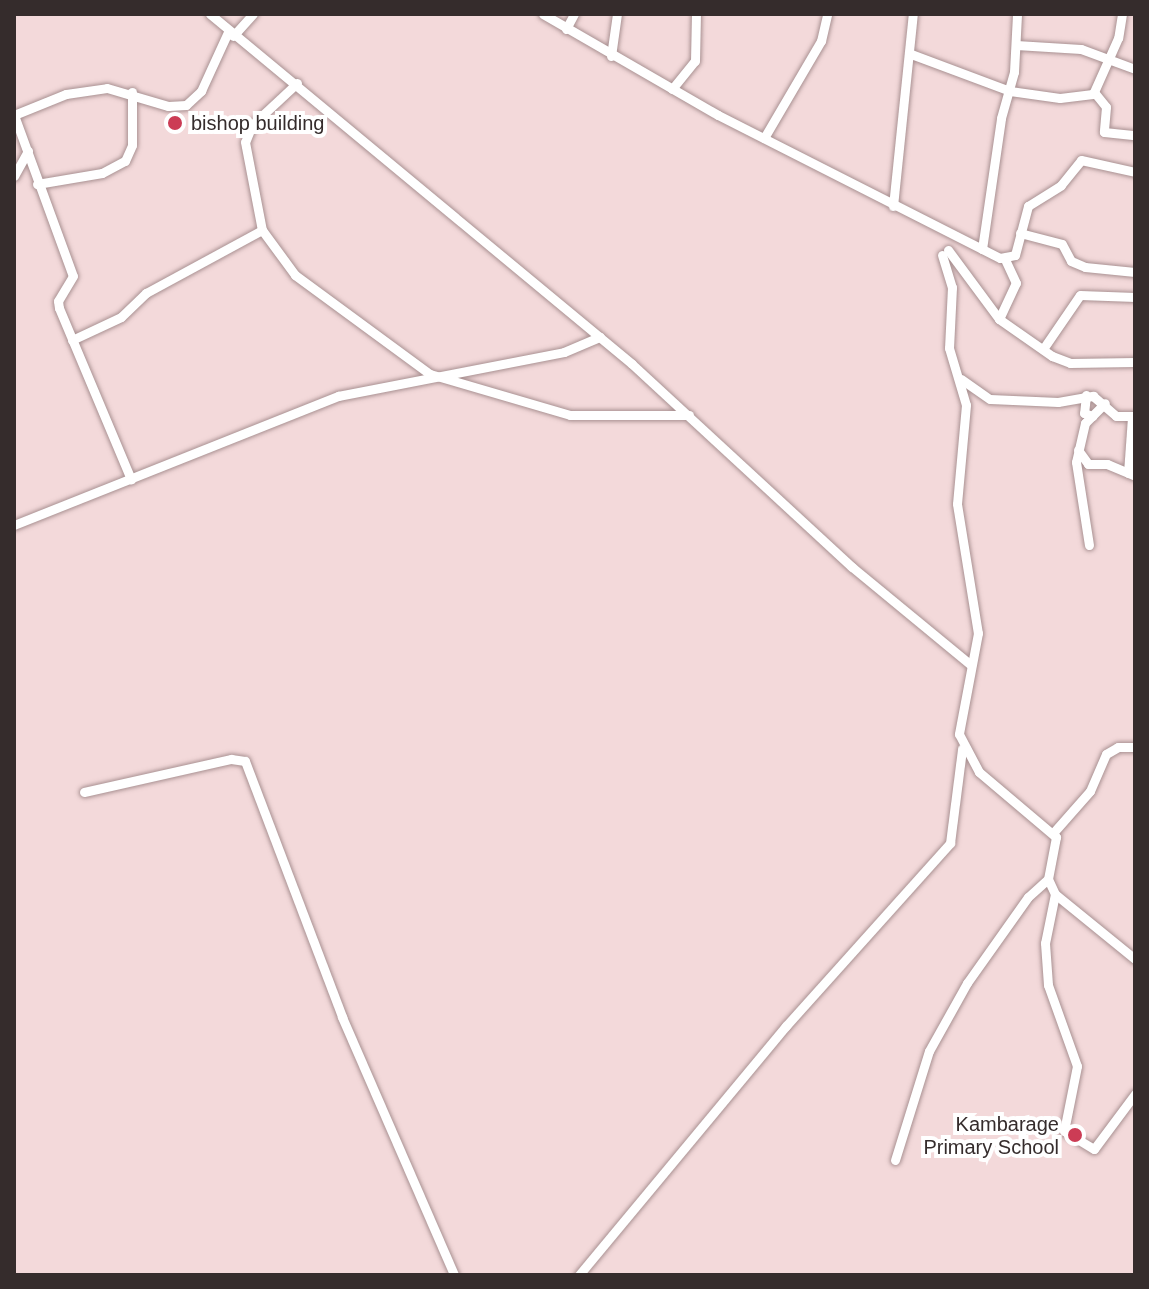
<!DOCTYPE html>
<html>
<head>
<meta charset="utf-8">
<style>
  body { margin:0 }
  #map { position:relative; width:1149px; height:1289px; overflow:hidden; background:#f3d9da; font-family:Helvetica,sans-serif }
  div>[style] { position:absolute }
  [style*='--x'] { left:calc(var(--x)*1px); top:calc(var(--y)*1px); width:calc(var(--w)*1px); rotate:calc(var(--a)*1deg) }
  .roads { filter:drop-shadow(0 0 2px #a99192) drop-shadow(0 0 2px #a99192) }
  .street>* { height:9px; margin:-4.5px; padding:0 4.5px; transform-origin:4.5px; border-radius:4.5px; background:#fff }
  .dots>* { width:22px; height:22px; translate:-50% -50%; box-sizing:border-box; border:4px solid #fff; border-radius:50% }
  span { translate:-50% -50%; white-space:nowrap; text-align:center; line-height:1.15; -webkit-text-stroke:8px #fff; paint-order:stroke }
  .poi-label { font-size:20px; color:#352c2c }
  .left { translate:0 -50%; text-align:left }
  .right { translate:-100% -50%; text-align:right }
  .frame { position:absolute; inset:0; border:16px solid #352c2c; pointer-events:none }
</style>
</head>
<body>
<div id="map">
  <div class="roads">
    <div class="street">
      <i style="--x:210;--y:14;--w:548;--a:39.67"></i>
      <i style="--x:632;--y:364;--w:299;--a:42.7"></i>
      <i style="--x:852;--y:567;--w:154;--a:39.5"></i>
      <i style="--x:543;--y:14;--w:202;--a:30"></i>
      <i style="--x:718;--y:115;--w:316;--a:26.9"></i>
      <i style="--x:1000;--y:258;--w:15;--a:-11"></i>
      <i style="--x:1015;--y:255;--w:51;--a:-75.1"></i>
      <i style="--x:1028;--y:206;--w:39;--a:-32"></i>
      <i style="--x:1061;--y:185;--w:32;--a:-51"></i>
      <i style="--x:1081;--y:160;--w:55;--a:12.5"></i>
      <i style="--x:1122;--y:14;--w:24;--a:99"></i>
      <i style="--x:1118;--y:38;--w:59;--a:114"></i>
      <i style="--x:1094;--y:92;--w:19;--a:51"></i>
      <i style="--x:1106;--y:107;--w:25;--a:95"></i>
      <i style="--x:1104;--y:132;--w:31;--a:6"></i>
      <i style="--x:566;--y:29;--w:17;--a:-62"></i>
      <i style="--x:233;--y:36;--w:30;--a:-48"></i>
      <i style="--x:1016;--y:45;--w:65;--a:3.5"></i>
      <i style="--x:1081;--y:49;--w:58;--a:20.3"></i>
      <i style="--x:911;--y:54;--w:106;--a:20.5"></i>
      <i style="--x:1010;--y:91;--w:50;--a:8"></i>
      <i style="--x:1060;--y:98;--w:35;--a:-7"></i>
      <i style="--x:611;--y:56;--w:42;--a:-81.9"></i>
      <i style="--x:297;--y:83;--w:62;--a:137"></i>
      <i style="--x:252;--y:125;--w:18;--a:112"></i>
      <i style="--x:245;--y:142;--w:90;--a:79.1"></i>
      <i style="--x:262;--y:230;--w:56;--a:53.7"></i>
      <i style="--x:295;--y:275;--w:167;--a:36.3"></i>
      <i style="--x:430;--y:374;--w:146;--a:16.3"></i>
      <i style="--x:570;--y:415;--w:119;--a:0"></i>
      <i style="--x:672;--y:89;--w:36;--a:-51"></i>
      <i style="--x:695;--y:61;--w:47;--a:-88.8"></i>
      <i style="--x:14;--y:115;--w:171;--a:69.9"></i>
      <i style="--x:73;--y:276;--w:29;--a:121"></i>
      <i style="--x:58;--y:301;--w:7;--a:82"></i>
      <i style="--x:59;--y:308;--w:186;--a:67.2"></i>
      <i style="--x:14;--y:115;--w:56;--a:-22"></i>
      <i style="--x:66;--y:94;--w:41;--a:-8.3"></i>
      <i style="--x:107;--y:88;--w:64;--a:16.4"></i>
      <i style="--x:168;--y:106;--w:18;--a:-3"></i>
      <i style="--x:186;--y:105;--w:21;--a:-43"></i>
      <i style="--x:201;--y:91;--w:65;--a:-65.4"></i>
      <i style="--x:764;--y:138;--w:113;--a:-59.6"></i>
      <i style="--x:821;--y:41;--w:28;--a:-77"></i>
      <i style="--x:14;--y:176;--w:29;--a:-61"></i>
      <i style="--x:37;--y:184;--w:66;--a:-9.6"></i>
      <i style="--x:102;--y:173;--w:26;--a:-28"></i>
      <i style="--x:125;--y:161;--w:17;--a:-66"></i>
      <i style="--x:132;--y:145;--w:53;--a:-90"></i>
      <i style="--x:893;--y:206;--w:193;--a:-84.1"></i>
      <i style="--x:1020;--y:233;--w:43;--a:14.7"></i>
      <i style="--x:1062;--y:244;--w:19;--a:62"></i>
      <i style="--x:1071;--y:261;--w:15;--a:23"></i>
      <i style="--x:1085;--y:267;--w:50;--a:5.7"></i>
      <i style="--x:982;--y:249;--w:132;--a:-81.7"></i>
      <i style="--x:1001;--y:118;--w:48;--a:-74.2"></i>
      <i style="--x:1014;--y:72;--w:58;--a:-87"></i>
      <i style="--x:948;--y:250;--w:86;--a:53.5"></i>
      <i style="--x:999;--y:319;--w:65;--a:34.9"></i>
      <i style="--x:1052;--y:356;--w:19;--a:21"></i>
      <i style="--x:1070;--y:363;--w:65;--a:-0.9"></i>
      <i style="--x:942;--y:255;--w:34;--a:73"></i>
      <i style="--x:952;--y:287;--w:61;--a:92.8"></i>
      <i style="--x:949;--y:348;--w:59;--a:73.4"></i>
      <i style="--x:966;--y:405;--w:99;--a:95.2"></i>
      <i style="--x:957;--y:504;--w:131;--a:80.8"></i>
      <i style="--x:978;--y:633;--w:103;--a:100.7"></i>
      <i style="--x:959;--y:734;--w:43;--a:62.2"></i>
      <i style="--x:979;--y:772;--w:101;--a:40.2"></i>
      <i style="--x:1056;--y:837;--w:43;--a:100.8"></i>
      <i style="--x:1048;--y:879;--w:17;--a:65"></i>
      <i style="--x:1055;--y:894;--w:103;--a:39.1"></i>
      <i style="--x:999;--y:319;--w:40;--a:-65"></i>
      <i style="--x:1016;--y:283;--w:26;--a:-115"></i>
      <i style="--x:72;--y:340;--w:54;--a:-25.1"></i>
      <i style="--x:121;--y:317;--w:35;--a:-44"></i>
      <i style="--x:146;--y:293;--w:132;--a:-28.5"></i>
      <i style="--x:1043;--y:349;--w:65;--a:-55.6"></i>
      <i style="--x:1080;--y:295;--w:55;--a:2.1"></i>
      <i style="--x:961;--y:379;--w:35;--a:35"></i>
      <i style="--x:990;--y:399;--w:68;--a:2.5"></i>
      <i style="--x:1058;--y:402;--w:36;--a:-10"></i>
      <i style="--x:1093;--y:396;--w:30;--a:41"></i>
      <i style="--x:1116;--y:416;--w:19;--a:0"></i>
      <i style="--x:1086;--y:395;--w:18;--a:96"></i>
      <i style="--x:1084;--y:413;--w:9;--a:21"></i>
      <i style="--x:1078;--y:450;--w:17;--a:54"></i>
      <i style="--x:1088;--y:464;--w:19;--a:0"></i>
      <i style="--x:1107;--y:464;--w:30;--a:23"></i>
      <i style="--x:1128;--y:473;--w:56;--a:-85.9"></i>
      <i style="--x:14;--y:525;--w:349;--a:-21.7"></i>
      <i style="--x:338;--y:396;--w:230;--a:-11"></i>
      <i style="--x:564;--y:352;--w:39;--a:-23"></i>
      <i style="--x:1089;--y:545;--w:84;--a:-98.9"></i>
      <i style="--x:1076;--y:462;--w:40;--a:-77"></i>
      <i style="--x:1085;--y:423;--w:28;--a:-45"></i>
      <i style="--x:84;--y:792;--w:151;--a:-12.7"></i>
      <i style="--x:231;--y:759;--w:14;--a:8"></i>
      <i style="--x:245;--y:761;--w:274;--a:69.2"></i>
      <i style="--x:342;--y:1017;--w:281;--a:66.5"></i>
      <i style="--x:1053;--y:833;--w:56;--a:-48.6"></i>
      <i style="--x:1090;--y:791;--w:40;--a:-66.6"></i>
      <i style="--x:1106;--y:754;--w:14;--a:-30"></i>
      <i style="--x:1118;--y:747;--w:17;--a:0"></i>
      <i style="--x:1055;--y:894;--w:50;--a:101.5"></i>
      <i style="--x:1045;--y:943;--w:42;--a:85.9"></i>
      <i style="--x:1048;--y:985;--w:86;--a:70.3"></i>
      <i style="--x:1077;--y:1066;--w:66;--a:101.3"></i>
      <i style="--x:1064;--y:1131;--w:35;--a:31"></i>
      <i style="--x:1094;--y:1149;--w:69;--a:-53.3"></i>
      <i style="--x:895;--y:1160;--w:114;--a:-72.7"></i>
      <i style="--x:929;--y:1051;--w:78;--a:-60.8"></i>
      <i style="--x:967;--y:983;--w:105;--a:-54.7"></i>
      <i style="--x:1028;--y:897;--w:27;--a:-42"></i>
      <i style="--x:579;--y:1275;--w:324;--a:-50.3"></i>
      <i style="--x:786;--y:1026;--w:246;--a:-48.1"></i>
      <i style="--x:950;--y:843;--w:95;--a:-82.7"></i>
    </div>
  </div>
  <div class="dots">
    <i style="left:175px;top:123px;background:#cc3c55"></i>
    <i style="left:1075px;top:1135px;background:#cc3c55"></i>
  </div>
  <div class="poi-label">
    <span class="left" style="left:191px;top:123px">bishop building</span>
    <span class="right" style="left:1059px;top:1136px">Kambarage<br>Primary School</span>
  </div>
  <div class="frame"></div>
</div>
</body>
</html>
